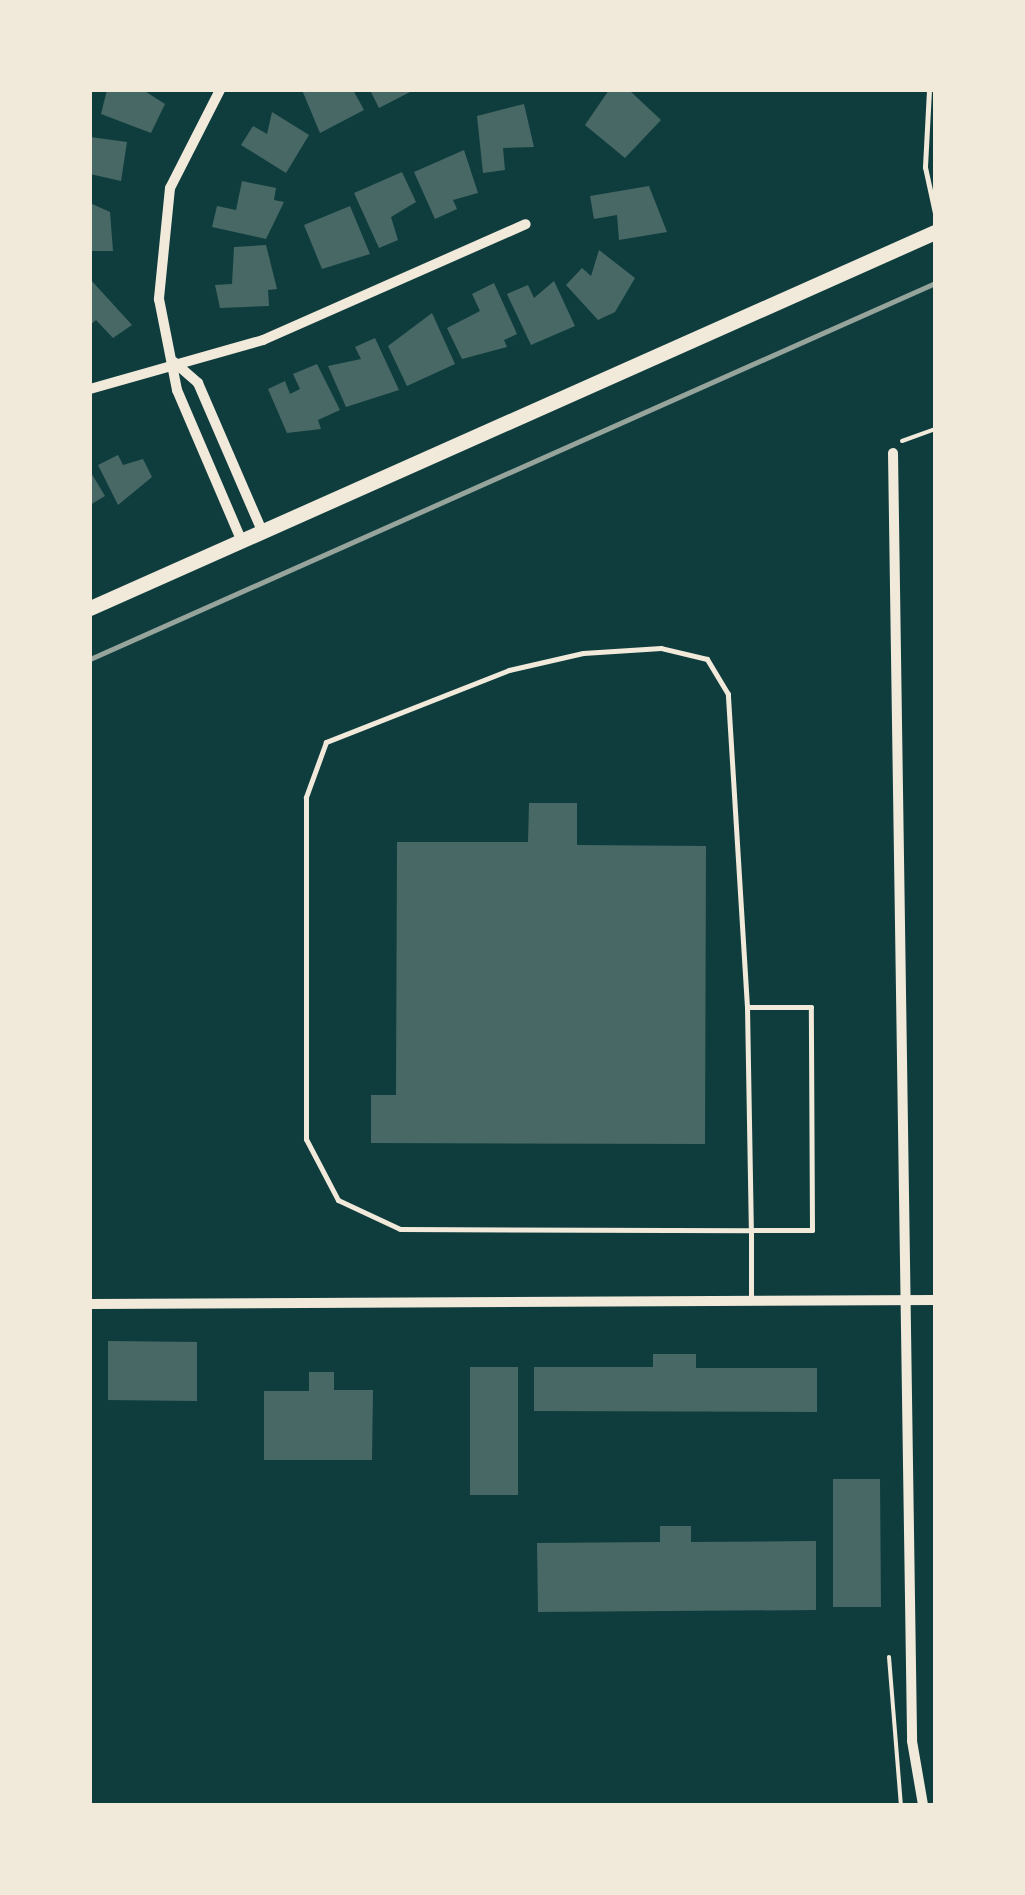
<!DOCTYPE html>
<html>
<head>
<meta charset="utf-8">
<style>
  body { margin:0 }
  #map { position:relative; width:1025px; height:1895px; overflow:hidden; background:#0f3d3e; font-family:"Open Sans",sans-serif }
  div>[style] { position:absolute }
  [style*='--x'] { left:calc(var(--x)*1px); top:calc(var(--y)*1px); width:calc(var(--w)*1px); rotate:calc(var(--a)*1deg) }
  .building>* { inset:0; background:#486865 }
  .path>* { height:4px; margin:-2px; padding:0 2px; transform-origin:2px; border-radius:2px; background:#f1e9da }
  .service>* { height:5px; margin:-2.5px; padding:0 2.5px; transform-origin:2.5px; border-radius:2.5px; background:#f1e9da }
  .minor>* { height:10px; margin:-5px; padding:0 5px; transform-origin:5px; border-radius:5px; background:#f1e9da }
  .primary>* { height:15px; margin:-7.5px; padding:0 7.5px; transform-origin:7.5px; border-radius:7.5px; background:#f1e9da }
  .rail>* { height:5px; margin:-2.5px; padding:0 2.5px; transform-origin:2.5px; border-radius:2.5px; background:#97a49c }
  span { translate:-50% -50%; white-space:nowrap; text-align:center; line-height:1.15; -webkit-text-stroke:9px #f1e9da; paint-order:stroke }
  .frame { position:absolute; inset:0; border:92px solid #f1e9da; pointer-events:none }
</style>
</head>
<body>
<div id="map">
  <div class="building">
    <i style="clip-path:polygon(107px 90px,143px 90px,165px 104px,151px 133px,101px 114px)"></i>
    <i style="clip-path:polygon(302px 90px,353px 90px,364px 110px,320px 133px)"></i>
    <i style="clip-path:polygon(370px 90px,414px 90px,379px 108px)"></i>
    <i style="clip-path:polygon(609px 90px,629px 90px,661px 120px,625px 158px,585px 125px)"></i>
    <i style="clip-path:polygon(524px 104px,534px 147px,503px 148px,505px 170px,483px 173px,477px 116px)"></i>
    <i style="clip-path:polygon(272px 112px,309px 135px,286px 173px,241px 145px,253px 126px,267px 134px)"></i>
    <i style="clip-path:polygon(90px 137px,127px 142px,121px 181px,90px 174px)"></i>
    <i style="clip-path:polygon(464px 150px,478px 193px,453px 200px,457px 209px,435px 219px,414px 172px)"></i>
    <i style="clip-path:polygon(402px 172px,416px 202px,391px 217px,398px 240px,379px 248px,354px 193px)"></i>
    <i style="clip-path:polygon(242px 181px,276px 188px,274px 200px,284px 202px,266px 239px,212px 227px,217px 206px,236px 210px)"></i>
    <i style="clip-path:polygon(649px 186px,667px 232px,619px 240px,617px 215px,594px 219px,590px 196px)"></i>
    <i style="clip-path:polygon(90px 203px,110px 212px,113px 251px,90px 251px)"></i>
    <i style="clip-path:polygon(350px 206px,370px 254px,322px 269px,304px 225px)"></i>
    <i style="clip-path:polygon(266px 245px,277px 289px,268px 290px,269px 306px,220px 308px,215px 285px,232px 284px,234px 247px)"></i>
    <i style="clip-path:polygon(599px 250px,635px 278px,615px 312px,598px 320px,566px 285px,582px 268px,591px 276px)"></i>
    <i style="clip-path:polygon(90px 279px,132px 325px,113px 338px,96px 320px,90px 325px)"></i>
    <i style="clip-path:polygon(554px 281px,575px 326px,531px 345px,507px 294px,528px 285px,534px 298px)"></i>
    <i style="clip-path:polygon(494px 283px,517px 334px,504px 340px,507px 347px,462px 359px,447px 328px,480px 311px,472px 294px)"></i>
    <i style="clip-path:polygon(432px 313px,455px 364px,407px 386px,388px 346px)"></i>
    <i style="clip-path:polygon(375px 338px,399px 390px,346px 407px,328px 366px,361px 359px,355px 347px)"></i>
    <i style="clip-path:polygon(317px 364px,340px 410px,318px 420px,321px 429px,287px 433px,268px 389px,285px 381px,290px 394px,300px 389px,293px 374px)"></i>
    <i style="clip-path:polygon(118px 455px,123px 465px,143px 459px,152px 477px,118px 505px,98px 465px)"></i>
    <i style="clip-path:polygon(90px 471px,105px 496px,90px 505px)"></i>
    <i style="clip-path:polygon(529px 803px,577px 803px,577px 845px,706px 846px,705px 1144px,371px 1143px,371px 1095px,396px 1095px,397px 842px,528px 842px)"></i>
    <i style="clip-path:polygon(108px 1341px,197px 1342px,197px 1401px,108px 1400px)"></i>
    <i style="clip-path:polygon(653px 1354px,696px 1354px,696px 1368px,817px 1368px,817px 1412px,534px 1411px,534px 1367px,653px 1367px)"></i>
    <i style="clip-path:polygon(470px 1367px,518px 1367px,518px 1495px,470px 1495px)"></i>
    <i style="clip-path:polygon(309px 1372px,334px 1372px,334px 1390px,373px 1390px,372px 1460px,264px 1460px,264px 1391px,309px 1391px)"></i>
    <i style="clip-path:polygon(833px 1479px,880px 1479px,881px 1607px,833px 1607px)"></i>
    <i style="clip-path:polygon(660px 1526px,691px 1526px,691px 1542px,816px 1541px,816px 1610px,538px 1612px,537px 1543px,660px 1542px)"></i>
  </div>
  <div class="path">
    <i style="--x:902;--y:441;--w:35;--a:-20"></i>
    <i style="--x:889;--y:1657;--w:148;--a:85.4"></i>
  </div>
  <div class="service">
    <i style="--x:929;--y:90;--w:77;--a:93"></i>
    <i style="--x:925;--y:167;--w:47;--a:77.7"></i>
    <i style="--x:747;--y:1007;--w:314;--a:-93.5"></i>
    <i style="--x:728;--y:694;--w:41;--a:-121"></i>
    <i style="--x:707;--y:659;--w:47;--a:-166.6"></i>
    <i style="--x:661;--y:648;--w:78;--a:176.3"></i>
    <i style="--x:583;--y:653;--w:76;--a:167.1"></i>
    <i style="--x:509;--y:670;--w:197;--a:158.5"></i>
    <i style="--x:326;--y:742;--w:59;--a:110"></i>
    <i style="--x:306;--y:797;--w:342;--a:90"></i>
    <i style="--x:306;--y:1139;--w:69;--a:62.3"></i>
    <i style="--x:338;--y:1200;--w:68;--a:25.1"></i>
    <i style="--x:400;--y:1229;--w:351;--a:0.2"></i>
    <i style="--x:751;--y:1230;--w:61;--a:0"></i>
    <i style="--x:812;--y:1230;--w:223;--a:-90.3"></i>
    <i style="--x:811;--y:1007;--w:64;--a:180"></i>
    <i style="--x:747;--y:1007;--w:223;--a:89"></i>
    <i style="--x:751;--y:1230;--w:68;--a:90"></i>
  </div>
  <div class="minor">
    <i style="--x:220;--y:90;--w:110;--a:117"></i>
    <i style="--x:170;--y:188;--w:112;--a:95.7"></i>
    <i style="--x:159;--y:299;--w:93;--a:78.8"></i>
    <i style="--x:177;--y:390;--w:165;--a:66.8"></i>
    <i style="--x:174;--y:362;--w:32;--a:41"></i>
    <i style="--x:198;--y:383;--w:163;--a:66.6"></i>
    <i style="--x:90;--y:389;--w:180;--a:-15.8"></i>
    <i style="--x:263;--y:340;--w:287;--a:-23.8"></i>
    <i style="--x:893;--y:453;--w:1288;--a:89.15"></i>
    <i style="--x:912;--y:1741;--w:65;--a:80.2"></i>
    <i style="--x:90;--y:1304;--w:845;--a:-0.27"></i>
  </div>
  <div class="primary">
    <i style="--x:90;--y:608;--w:925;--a:-23.99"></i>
  </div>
  <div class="rail">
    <i style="--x:90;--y:659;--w:925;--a:-23.99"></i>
  </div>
  <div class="frame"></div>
</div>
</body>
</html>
